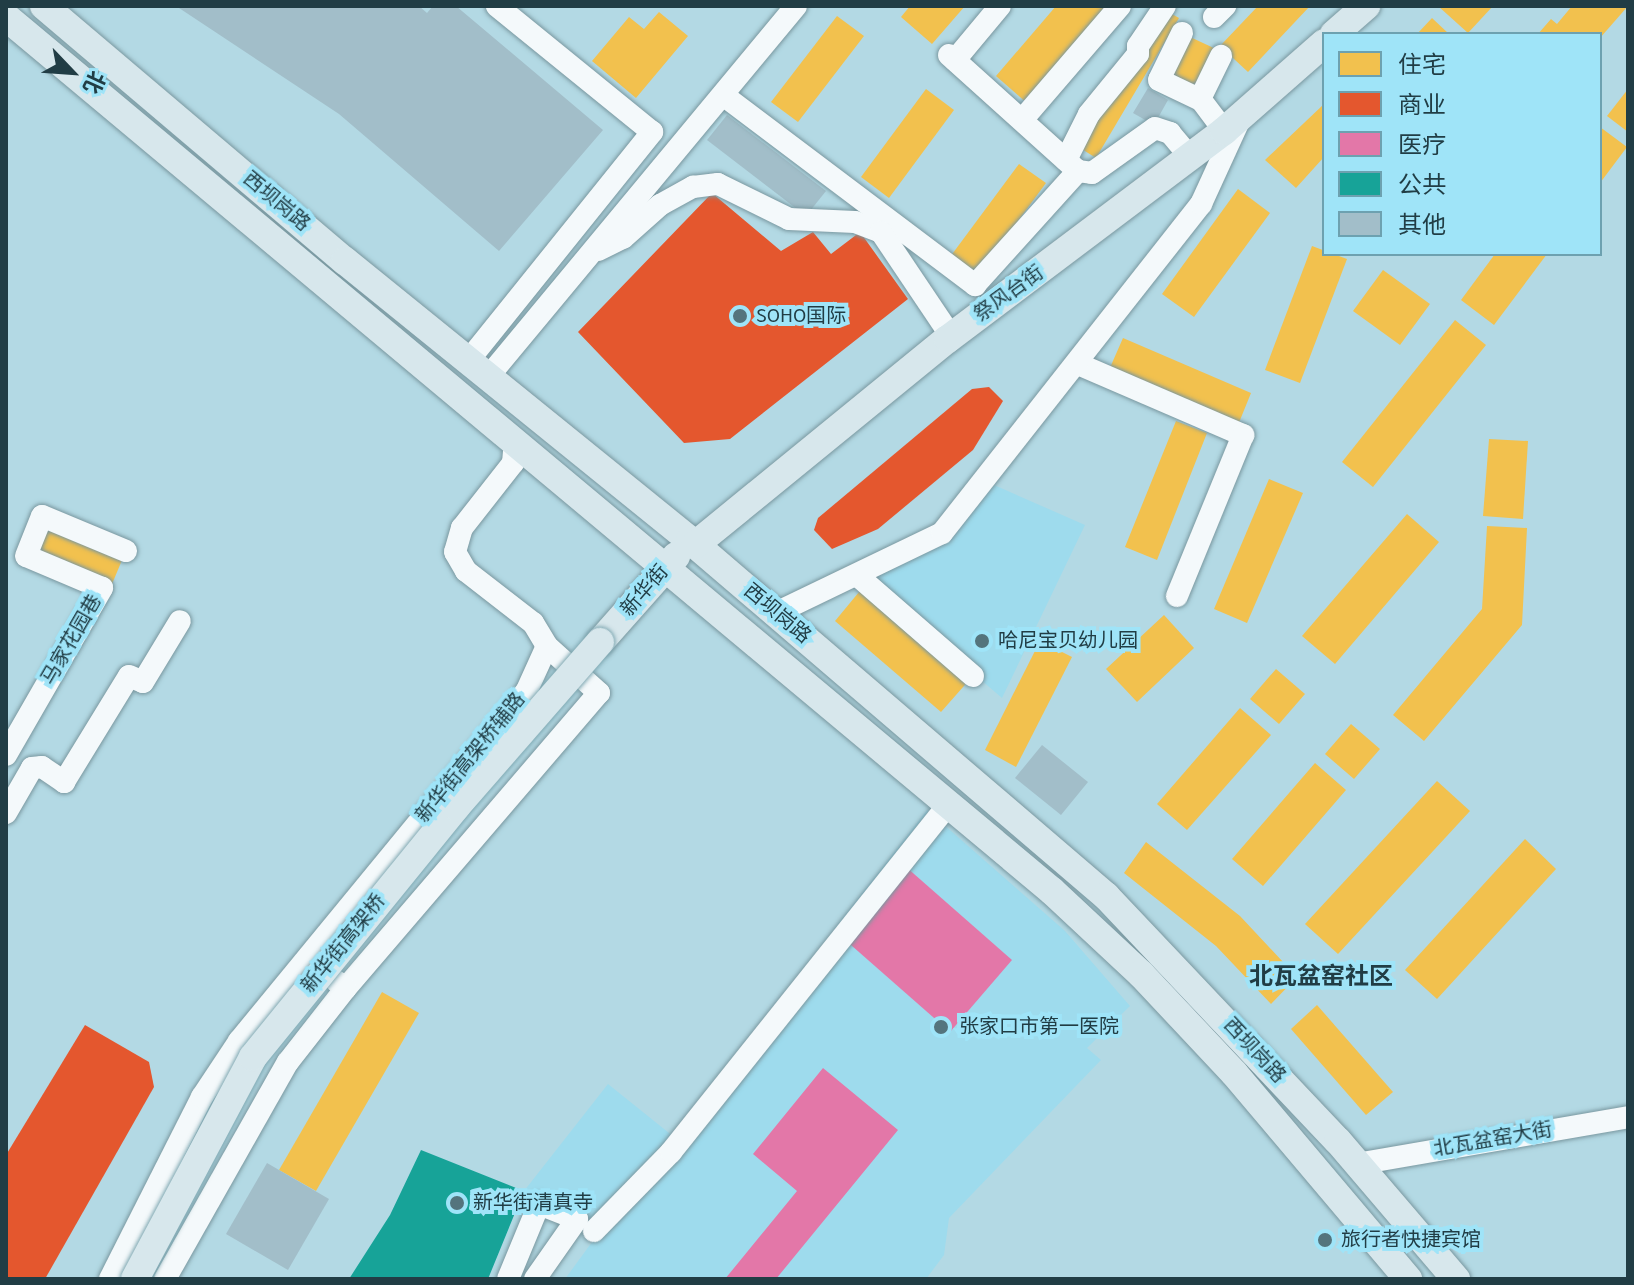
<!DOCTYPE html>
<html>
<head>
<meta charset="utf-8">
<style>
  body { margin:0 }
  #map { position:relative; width:1634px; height:1285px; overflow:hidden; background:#b3d9e4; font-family:"Source Sans 3","Noto Sans SC",sans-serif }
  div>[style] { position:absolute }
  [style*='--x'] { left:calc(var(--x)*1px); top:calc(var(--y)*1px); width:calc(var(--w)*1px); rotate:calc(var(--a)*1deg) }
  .built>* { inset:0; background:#9edbed }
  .homes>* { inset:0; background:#f2c14e }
  .shops>* { inset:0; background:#e4572e }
  .health>* { inset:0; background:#e377a8 }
  .public>* { inset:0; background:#17a398 }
  .building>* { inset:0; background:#a2bec9 }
  .roads { filter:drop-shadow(0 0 2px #79979f) drop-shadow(0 0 2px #79979f) }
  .minor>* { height:22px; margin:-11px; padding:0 11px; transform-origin:11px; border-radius:11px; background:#f4f9fb }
  .major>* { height:28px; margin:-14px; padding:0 14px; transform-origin:14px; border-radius:14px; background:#d7e7ec }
  .bridges { filter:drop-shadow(0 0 2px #80a8b2) drop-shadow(0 0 2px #80a8b2) }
  .major-bridge>* { height:28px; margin:-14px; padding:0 14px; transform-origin:14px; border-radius:14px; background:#d7e7ec }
  .dots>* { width:22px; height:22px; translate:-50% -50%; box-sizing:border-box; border:4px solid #9fe4f8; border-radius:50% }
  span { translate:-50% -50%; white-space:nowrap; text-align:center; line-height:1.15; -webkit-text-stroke:8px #9fe4f8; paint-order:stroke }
  .street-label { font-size:20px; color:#213d45 }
  .poi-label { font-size:20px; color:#213d45 }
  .left { translate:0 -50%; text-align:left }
  .quarter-label { font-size:24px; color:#213d45; font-weight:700 }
  .frame { position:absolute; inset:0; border:8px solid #213d45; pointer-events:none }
  .legend { position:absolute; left:1322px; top:32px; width:280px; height:224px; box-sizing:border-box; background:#9fe4f8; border:2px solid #6da1b0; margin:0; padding:10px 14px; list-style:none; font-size:24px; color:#213d45 }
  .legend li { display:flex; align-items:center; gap:16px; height:40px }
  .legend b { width:40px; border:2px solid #6da1b0 }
  .north { position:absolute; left:32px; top:32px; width:80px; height:80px; -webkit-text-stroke:6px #9fe4f8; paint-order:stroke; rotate:115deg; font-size:22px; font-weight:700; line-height:32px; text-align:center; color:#213d45 }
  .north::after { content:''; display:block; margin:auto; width:28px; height:36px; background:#213d45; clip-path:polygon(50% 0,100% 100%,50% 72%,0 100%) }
</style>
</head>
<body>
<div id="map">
  <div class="built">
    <i style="clip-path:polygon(994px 485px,1085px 525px,1002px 698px,869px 584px,886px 569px,946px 543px)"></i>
    <i style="clip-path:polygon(927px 810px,1065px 931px,1130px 1006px,1087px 1048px,1101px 1060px,949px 1218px,944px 1255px,926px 1279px,565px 1279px,603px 1227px,524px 1191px,608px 1084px,679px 1141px,840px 938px,834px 929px)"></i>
  </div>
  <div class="homes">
    <i style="clip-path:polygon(910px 6px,965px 6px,932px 44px,901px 17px)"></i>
    <i style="clip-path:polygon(1056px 6px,1112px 6px,1028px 104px,996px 76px)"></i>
    <i style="clip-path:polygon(1258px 6px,1310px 6px,1248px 72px,1220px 46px)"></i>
    <i style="clip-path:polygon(1438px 6px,1493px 6px,1468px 33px)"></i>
    <i style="clip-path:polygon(1572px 6px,1628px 6px,1600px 38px,1600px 34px,1538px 34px,1551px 19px,1557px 24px)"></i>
    <i style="clip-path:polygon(1163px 9px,1179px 18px,1096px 158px,1077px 146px)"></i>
    <i style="clip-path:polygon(659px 12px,688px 36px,636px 98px,592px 61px,629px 17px,644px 29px)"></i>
    <i style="clip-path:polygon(837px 16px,864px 36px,798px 122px,771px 102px)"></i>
    <i style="clip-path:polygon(1432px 18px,1449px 34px,1417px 34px)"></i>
    <i style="clip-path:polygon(1188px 36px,1218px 50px,1197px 92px,1167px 78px)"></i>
    <i style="clip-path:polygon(926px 89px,954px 110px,889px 198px,861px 177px)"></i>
    <i style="clip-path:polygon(1628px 89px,1628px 132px,1607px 116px)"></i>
    <i style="clip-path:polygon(1324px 104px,1324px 157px,1296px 188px,1265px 160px)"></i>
    <i style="clip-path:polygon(1600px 127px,1627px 147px,1600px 183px)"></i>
    <i style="clip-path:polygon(1019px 164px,1046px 183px,977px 277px,950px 257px)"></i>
    <i style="clip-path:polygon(1238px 189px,1270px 213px,1194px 317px,1162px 294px)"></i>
    <i style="clip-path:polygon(1312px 246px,1347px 259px,1300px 383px,1265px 370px)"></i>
    <i style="clip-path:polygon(1495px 254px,1547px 254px,1494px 325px,1461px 300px)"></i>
    <i style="clip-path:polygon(1383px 270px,1430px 304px,1400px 345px,1353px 311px)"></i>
    <i style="clip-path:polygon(1455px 320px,1486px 345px,1373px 487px,1342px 462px)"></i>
    <i style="clip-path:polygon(1123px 338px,1251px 393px,1238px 425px,1109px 370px)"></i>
    <i style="clip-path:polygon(1176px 421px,1207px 433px,1157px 560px,1125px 547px)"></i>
    <i style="clip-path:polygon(1489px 439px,1528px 441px,1523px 519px,1483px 516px)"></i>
    <i style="clip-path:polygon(1269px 479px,1303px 493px,1247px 623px,1214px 609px)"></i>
    <i style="clip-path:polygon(1407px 514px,1439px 542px,1335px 664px,1302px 636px)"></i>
    <i style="clip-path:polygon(45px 520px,125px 553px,112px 584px,32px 551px)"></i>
    <i style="clip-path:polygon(1487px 526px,1527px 528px,1522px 625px,1424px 741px,1393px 715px,1482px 609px)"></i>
    <i style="clip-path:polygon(864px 586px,971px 678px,941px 712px,835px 621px)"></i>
    <i style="clip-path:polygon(1164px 615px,1194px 648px,1137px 702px,1106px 669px)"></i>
    <i style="clip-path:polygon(1040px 641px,1072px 657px,1016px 767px,985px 750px)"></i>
    <i style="clip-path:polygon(1276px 669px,1305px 694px,1279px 724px,1250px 699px)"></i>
    <i style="clip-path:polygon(1240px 708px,1271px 735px,1187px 830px,1157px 804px)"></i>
    <i style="clip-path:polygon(1351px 724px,1380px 749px,1354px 779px,1325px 754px)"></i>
    <i style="clip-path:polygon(1315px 763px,1346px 790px,1263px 886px,1232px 859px)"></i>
    <i style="clip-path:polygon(1437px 781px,1470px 811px,1338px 954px,1305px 924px)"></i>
    <i style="clip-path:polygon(1525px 839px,1556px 869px,1437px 999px,1405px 970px)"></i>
    <i style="clip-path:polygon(1146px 842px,1240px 916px,1297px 977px,1271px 1004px,1216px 946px,1124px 873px)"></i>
    <i style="clip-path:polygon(382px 992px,419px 1013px,316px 1191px,279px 1170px)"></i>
    <i style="clip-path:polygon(1317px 1005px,1393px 1092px,1366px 1115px,1291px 1029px)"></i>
  </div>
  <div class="shops">
    <i style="clip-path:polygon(712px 193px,781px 251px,813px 232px,831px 254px,860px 232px,908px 299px,730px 439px,684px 443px,578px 332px)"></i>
    <i style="clip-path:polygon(989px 387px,1003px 401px,973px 450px,878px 529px,832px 549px,814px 530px,818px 518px,972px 389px)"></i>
    <i style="clip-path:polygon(85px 1025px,149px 1062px,154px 1087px,45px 1279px,6px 1279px,6px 1155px)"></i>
  </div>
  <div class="health">
    <i style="clip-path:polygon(897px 859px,1012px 960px,950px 1032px,835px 931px)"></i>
    <i style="clip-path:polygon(823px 1068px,898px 1130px,776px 1279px,725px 1279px,797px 1191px,753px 1154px)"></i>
  </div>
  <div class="public">
    <i style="clip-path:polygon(421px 1150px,524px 1191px,488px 1279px,349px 1279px,390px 1215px)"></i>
  </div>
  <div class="building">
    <i style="clip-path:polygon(176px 6px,419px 6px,427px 13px,433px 6px,456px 6px,603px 130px,499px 251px,339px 114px)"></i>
    <i style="clip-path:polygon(1148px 88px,1168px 100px,1154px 125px,1133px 113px)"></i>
    <i style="clip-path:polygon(727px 115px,826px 191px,806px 216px,707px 140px)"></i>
    <i style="clip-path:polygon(1042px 745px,1088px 782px,1061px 815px,1015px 778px)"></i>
    <i style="clip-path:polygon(267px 1163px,329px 1199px,288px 1270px,226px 1234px)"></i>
  </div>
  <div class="roads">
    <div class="minor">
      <i style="--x:1214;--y:17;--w:16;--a:-45"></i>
      <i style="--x:1182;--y:33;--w:52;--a:116.1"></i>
      <i style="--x:1159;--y:80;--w:47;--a:25.5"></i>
      <i style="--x:1201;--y:100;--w:39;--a:53"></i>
      <i style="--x:949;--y:55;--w:173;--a:42"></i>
      <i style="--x:1078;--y:171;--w:14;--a:8"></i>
      <i style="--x:1092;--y:173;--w:77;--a:-35.5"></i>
      <i style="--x:1155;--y:128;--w:16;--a:18"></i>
      <i style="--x:1170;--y:133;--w:31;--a:50"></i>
      <i style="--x:955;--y:60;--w:70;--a:-50.2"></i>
      <i style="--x:723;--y:95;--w:316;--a:37"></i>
      <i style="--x:975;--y:285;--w:154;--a:-47.9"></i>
      <i style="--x:1200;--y:99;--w:48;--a:-64"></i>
      <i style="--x:1022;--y:120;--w:150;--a:-49.3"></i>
      <i style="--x:1066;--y:160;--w:51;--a:-63.4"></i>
      <i style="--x:1089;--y:114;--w:77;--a:-50.8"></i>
      <i style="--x:1138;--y:54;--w:8;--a:-90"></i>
      <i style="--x:1138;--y:46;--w:48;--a:-56"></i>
      <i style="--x:598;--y:250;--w:28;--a:-26"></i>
      <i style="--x:623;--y:238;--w:50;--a:-41.7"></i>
      <i style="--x:660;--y:205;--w:38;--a:-29"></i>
      <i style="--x:693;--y:187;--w:25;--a:-7"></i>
      <i style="--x:718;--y:184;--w:79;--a:26.2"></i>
      <i style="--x:789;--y:219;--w:66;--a:2.6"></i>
      <i style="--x:855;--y:222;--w:28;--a:21"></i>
      <i style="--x:881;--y:232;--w:125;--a:56.1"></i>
      <i style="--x:468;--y:361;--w:294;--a:-51.2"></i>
      <i style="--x:652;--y:132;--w:200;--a:-140.9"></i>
      <i style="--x:1078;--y:364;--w:180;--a:23.3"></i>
      <i style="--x:1243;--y:435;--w:174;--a:112.3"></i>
      <i style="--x:488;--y:377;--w:482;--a:-50.3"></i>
      <i style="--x:859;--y:577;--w:151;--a:41"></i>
      <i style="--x:776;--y:613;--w:184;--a:-25.7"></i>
      <i style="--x:942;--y:533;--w:419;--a:-51.8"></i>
      <i style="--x:1201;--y:204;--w:91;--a:-65.4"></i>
      <i style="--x:6;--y:755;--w:193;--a:-60.1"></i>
      <i style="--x:102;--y:588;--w:82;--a:-157.2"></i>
      <i style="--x:26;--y:556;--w:43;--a:-68.2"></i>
      <i style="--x:42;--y:516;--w:91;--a:22.6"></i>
      <i style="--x:6;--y:813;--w:52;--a:-60"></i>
      <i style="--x:32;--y:768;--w:10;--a:-6"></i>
      <i style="--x:42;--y:767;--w:27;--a:34"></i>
      <i style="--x:64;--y:782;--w:124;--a:-58.5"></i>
      <i style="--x:129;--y:676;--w:15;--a:23"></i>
      <i style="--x:143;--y:682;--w:71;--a:-58.8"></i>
      <i style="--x:345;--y:989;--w:390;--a:-49.4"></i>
      <i style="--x:599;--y:693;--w:70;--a:-137.9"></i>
      <i style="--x:1357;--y:1164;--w:275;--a:-9.8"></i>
      <i style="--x:594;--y:1231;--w:110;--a:-45.7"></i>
      <i style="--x:671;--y:1152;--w:445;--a:-51.4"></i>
      <i style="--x:110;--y:1279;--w:204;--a:-63.2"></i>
      <i style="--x:202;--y:1097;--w:67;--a:-56.5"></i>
      <i style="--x:239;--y:1041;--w:454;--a:-50.6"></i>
      <i style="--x:527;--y:690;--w:48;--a:-65.6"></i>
      <i style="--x:547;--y:646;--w:27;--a:-121"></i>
      <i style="--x:533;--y:623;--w:85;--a:-142.2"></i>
      <i style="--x:466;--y:571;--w:22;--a:-120"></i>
      <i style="--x:455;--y:552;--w:25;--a:-74"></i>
      <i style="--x:462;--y:528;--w:83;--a:-51.9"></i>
      <i style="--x:513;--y:463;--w:21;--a:-85"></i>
      <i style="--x:165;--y:1279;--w:249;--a:-60.5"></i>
      <i style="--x:288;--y:1062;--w:93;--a:-52"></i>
      <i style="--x:345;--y:989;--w:12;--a:-138"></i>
      <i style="--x:508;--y:1279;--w:81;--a:-67.5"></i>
      <i style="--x:539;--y:1204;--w:41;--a:21.5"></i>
      <i style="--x:577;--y:1219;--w:73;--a:125"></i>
    </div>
    <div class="major">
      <i style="--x:44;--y:6;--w:394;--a:40.3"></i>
      <i style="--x:345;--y:261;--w:444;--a:39"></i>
      <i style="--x:690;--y:540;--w:548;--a:40.56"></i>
      <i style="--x:1106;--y:896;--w:337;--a:46.6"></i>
      <i style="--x:1338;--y:1141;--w:182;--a:49.5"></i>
      <i style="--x:6;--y:17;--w:1363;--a:39.88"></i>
      <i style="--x:1052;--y:891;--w:122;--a:43"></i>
      <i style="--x:1141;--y:974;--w:136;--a:46.8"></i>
      <i style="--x:1234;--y:1073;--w:270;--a:49.8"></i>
      <i style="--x:1334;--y:34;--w:43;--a:-41.2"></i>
      <i style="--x:695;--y:545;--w:326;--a:-39.2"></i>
      <i style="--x:948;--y:339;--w:346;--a:-37"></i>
      <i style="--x:1224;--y:131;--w:133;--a:-41.3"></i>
      <i style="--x:600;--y:642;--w:115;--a:-48.5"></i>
    </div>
  </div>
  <div class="bridges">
    <div class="major-bridge">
      <i style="--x:135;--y:1279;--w:251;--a:-62"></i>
      <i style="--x:253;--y:1057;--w:322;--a:-50.9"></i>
      <i style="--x:456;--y:807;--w:219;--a:-48.9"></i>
    </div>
  </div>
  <div class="dots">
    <i style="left:740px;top:316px;background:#54747d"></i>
    <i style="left:982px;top:641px;background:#54747d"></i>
    <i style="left:941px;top:1027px;background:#54747d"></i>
    <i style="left:457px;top:1203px;background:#54747d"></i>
    <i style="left:1325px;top:1240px;background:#54747d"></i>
  </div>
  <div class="street-label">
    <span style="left:276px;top:202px;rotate:40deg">西坝岗路</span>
    <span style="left:1009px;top:294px;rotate:-36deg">祭风台街</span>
    <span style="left:645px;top:591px;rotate:-49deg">新华街</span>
    <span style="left:777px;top:614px;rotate:40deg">西坝岗路</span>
    <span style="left:72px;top:640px;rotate:-60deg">马家花园巷</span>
    <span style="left:471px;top:758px;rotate:-51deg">新华街高架桥辅路</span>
    <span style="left:344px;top:944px;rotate:-51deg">新华街高架桥</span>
    <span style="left:1254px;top:1051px;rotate:47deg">西坝岗路</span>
    <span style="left:1493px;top:1140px;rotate:-10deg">北瓦盆窑大街</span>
  </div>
  <div class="poi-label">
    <span class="left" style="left:756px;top:316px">SOHO国际</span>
    <span class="left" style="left:998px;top:641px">哈尼宝贝幼儿园</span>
    <span class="left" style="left:959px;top:1027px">张家口市第一医院</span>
    <span class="left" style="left:473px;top:1203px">新华街清真寺</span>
    <span class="left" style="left:1341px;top:1240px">旅行者快捷宾馆</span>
  </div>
  <div class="quarter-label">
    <span style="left:1321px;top:977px">北瓦盆窑社区</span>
  </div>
  <div class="frame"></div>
  <ul class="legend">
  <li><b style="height:22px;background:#f2c14e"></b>住宅</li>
  <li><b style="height:22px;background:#e4572e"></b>商业</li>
  <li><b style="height:22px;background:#e377a8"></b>医疗</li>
  <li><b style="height:22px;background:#17a398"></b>公共</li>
  <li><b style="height:22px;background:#a2bec9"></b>其他</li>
  </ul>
  <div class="north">北</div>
</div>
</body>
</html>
